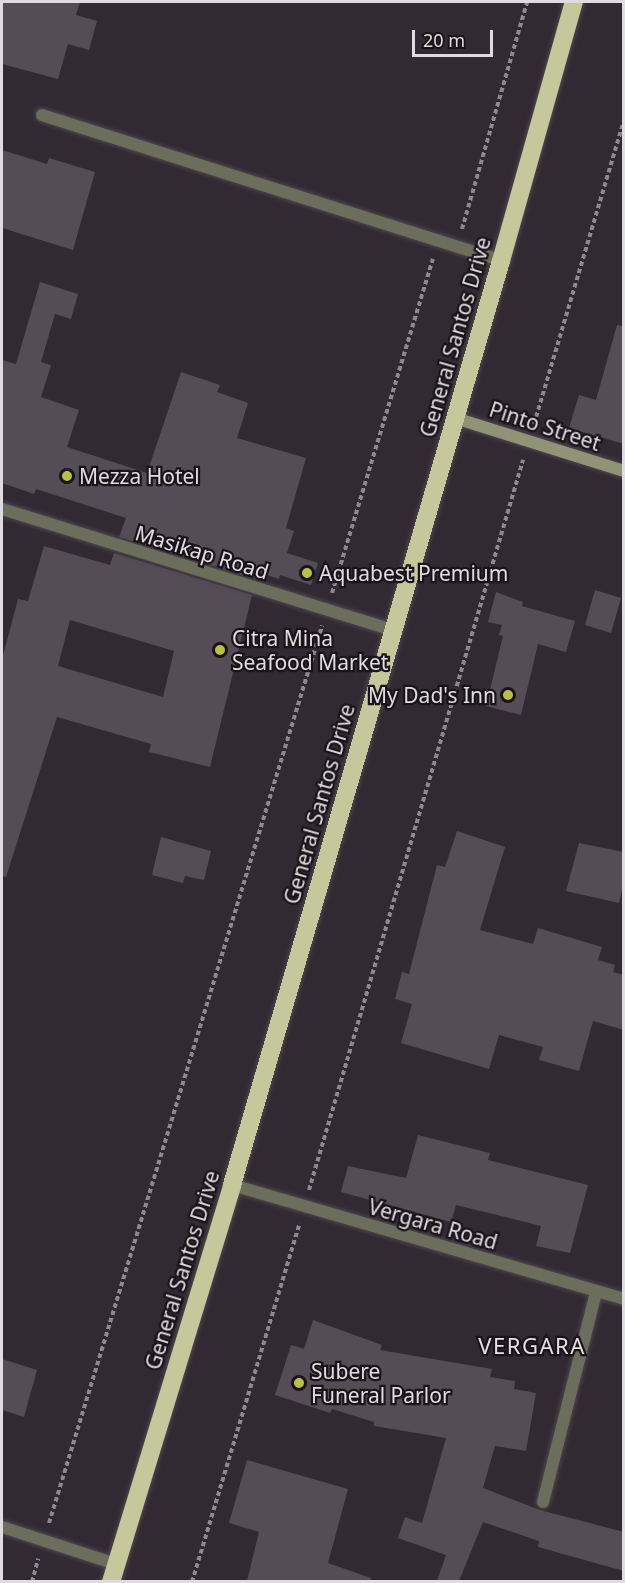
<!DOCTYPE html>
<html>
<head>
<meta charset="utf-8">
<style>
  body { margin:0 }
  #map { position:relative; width:625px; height:1583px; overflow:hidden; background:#322a32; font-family:"Noto Sans",sans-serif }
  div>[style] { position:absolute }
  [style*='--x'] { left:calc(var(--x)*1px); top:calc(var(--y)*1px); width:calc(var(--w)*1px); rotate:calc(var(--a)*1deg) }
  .building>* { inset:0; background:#554d56 }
  .path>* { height:4px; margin-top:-2px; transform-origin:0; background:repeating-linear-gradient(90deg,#8f888f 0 4.5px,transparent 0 7.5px) }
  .roads { filter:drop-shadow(0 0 2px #4e464e) drop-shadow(0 0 2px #4e464e) }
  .lane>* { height:12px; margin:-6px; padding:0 6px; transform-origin:6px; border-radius:6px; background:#6c6e5c }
  .street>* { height:12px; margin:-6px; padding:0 6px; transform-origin:6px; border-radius:6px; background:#6c6e5c }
  .secondary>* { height:12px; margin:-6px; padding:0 6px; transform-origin:6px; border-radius:6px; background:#909376 }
  .highway>* { height:18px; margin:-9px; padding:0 9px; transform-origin:9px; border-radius:9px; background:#c4c89b }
  .dots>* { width:16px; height:16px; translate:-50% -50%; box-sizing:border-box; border:3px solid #181418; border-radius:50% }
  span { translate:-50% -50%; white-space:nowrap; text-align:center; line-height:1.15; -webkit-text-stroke:4.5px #181418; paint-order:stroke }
  .street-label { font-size:21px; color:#e0dbe0 }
  .poi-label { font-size:21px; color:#e0dbe0 }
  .left { translate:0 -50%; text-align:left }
  .right { translate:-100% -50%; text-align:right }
  .neighbourhood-label { font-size:22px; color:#e8dee8; letter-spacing:1.5px }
  .frame { position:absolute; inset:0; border:3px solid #e0dbe0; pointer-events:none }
  .scale { position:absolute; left:412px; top:30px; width:81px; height:27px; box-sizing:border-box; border:3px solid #e0dbe0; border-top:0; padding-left:8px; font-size:18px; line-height:21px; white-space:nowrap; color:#e0dbe0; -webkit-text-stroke:4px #181418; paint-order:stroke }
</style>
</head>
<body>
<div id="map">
  <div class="building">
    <i style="clip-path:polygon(2px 2px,80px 2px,76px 15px,97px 21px,89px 50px,68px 44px,58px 79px,2px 64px)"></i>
    <i style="clip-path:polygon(2px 150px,47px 164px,49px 158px,95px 172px,73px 250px,2px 228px)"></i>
    <i style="clip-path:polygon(40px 282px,78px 294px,71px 319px,55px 314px,41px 362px,51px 365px,41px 397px,79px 410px,67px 447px,147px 473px,181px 372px,220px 385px,217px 392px,248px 403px,237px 438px,306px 458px,286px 528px,294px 531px,287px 553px,318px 563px,311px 585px,280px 575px,279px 579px,258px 572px,256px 579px,119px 537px,126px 518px,36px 489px,34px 494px,2px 483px,2px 360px,16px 364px)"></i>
    <i style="clip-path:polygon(617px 325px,624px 326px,624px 444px,569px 428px,579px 395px,596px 400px)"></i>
    <i style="clip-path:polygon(evenodd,44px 546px,110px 565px,114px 553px,252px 595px,210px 767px,149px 752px,151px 744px,57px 717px,6px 877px,2px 876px,2px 659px,18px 599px,28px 601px,44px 546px,70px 620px,174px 651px,163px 697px,58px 666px,70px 620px)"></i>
    <i style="clip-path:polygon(595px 590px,621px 598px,611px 633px,585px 625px)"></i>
    <i style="clip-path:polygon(496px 592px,523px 602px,522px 606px,575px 621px,566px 652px,538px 644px,521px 715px,486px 706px,503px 636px,499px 635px,502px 625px,488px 622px)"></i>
    <i style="clip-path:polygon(457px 831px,505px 847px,480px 930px,533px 944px,538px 928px,602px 947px,598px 960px,615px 965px,613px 972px,624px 975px,624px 1030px,593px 1021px,579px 1071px,539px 1060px,543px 1047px,499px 1035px,489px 1069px,401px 1043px,412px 1004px,395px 999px,402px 972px,409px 974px,437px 865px,445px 867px)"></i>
    <i style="clip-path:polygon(161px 837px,211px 851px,204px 880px,185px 876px,183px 883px,152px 875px)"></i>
    <i style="clip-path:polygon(579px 843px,624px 852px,624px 881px,619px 903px,566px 891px)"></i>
    <i style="clip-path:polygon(418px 1135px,490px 1153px,488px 1160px,588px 1185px,570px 1253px,536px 1246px,541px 1226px,456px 1205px,451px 1222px,341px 1192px,348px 1166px,406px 1178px)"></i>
    <i style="clip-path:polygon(313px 1320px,382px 1345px,380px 1350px,492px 1369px,490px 1377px,515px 1381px,514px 1389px,536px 1393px,526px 1451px,495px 1446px,483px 1488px,540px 1510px,624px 1532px,624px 1571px,538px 1547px,539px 1541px,483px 1522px,459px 1581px,437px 1581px,446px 1555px,398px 1538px,405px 1517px,422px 1523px,446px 1438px,374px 1426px,374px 1422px,332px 1409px,330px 1413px,275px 1395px,291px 1345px,304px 1349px)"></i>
    <i style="clip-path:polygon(2px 1359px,37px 1370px,24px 1417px,2px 1410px)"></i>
    <i style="clip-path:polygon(247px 1460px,348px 1489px,328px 1563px,371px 1578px,370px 1581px,247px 1581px,259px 1532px,229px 1523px)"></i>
  </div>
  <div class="path">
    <i style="--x:462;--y:229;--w:236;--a:-74"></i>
    <i style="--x:534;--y:424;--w:317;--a:-73.5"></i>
    <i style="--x:332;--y:593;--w:349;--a:-73.2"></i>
    <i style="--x:309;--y:1190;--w:761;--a:-73.66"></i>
    <i style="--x:49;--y:1523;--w:938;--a:-73.07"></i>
    <i style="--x:32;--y:1582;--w:24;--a:-75"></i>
    <i style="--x:192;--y:1582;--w:375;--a:-73.3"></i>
  </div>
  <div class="roads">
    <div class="lane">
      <i style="--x:42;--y:115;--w:482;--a:17.6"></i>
      <i style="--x:2;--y:1527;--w:120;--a:18"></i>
    </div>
    <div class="street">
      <i style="--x:2;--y:509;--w:408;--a:17.2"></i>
      <i style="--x:232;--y:1185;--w:408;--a:16.2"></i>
      <i style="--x:543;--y:1502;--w:217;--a:-75.8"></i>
    </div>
    <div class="secondary">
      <i style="--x:455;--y:418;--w:177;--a:17.4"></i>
    </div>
    <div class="highway">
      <i style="--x:111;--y:1582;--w:415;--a:-73"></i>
      <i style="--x:232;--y:1185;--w:962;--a:-73.77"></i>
      <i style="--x:501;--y:261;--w:269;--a:-74.3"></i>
    </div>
  </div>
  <div class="dots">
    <i style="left:67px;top:476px;background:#bac045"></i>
    <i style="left:307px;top:573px;background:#bac045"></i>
    <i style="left:220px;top:650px;background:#bac045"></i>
    <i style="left:508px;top:695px;background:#bac045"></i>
    <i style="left:299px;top:1383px;background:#bac045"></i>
  </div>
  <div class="street-label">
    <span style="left:455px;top:337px;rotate:-74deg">General Santos Drive</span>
    <span style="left:545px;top:426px;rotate:18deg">Pinto Street</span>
    <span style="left:202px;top:552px;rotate:17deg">Masikap Road</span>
    <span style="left:319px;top:804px;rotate:-74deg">General Santos Drive</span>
    <span style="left:433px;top:1224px;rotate:16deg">Vergara Road</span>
    <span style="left:182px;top:1270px;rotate:-73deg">General Santos Drive</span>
  </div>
  <div class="poi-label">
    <span class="left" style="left:79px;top:476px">Mezza Hotel</span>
    <span class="left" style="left:319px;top:573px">Aquabest Premium</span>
    <span class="left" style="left:232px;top:650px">Citra Mina<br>Seafood Market</span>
    <span class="right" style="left:496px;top:695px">My Dad's Inn</span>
    <span class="left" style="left:311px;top:1383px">Subere<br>Funeral Parlor</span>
  </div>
  <div class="neighbourhood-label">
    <span style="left:532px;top:1346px">VERGARA</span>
  </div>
  <div class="frame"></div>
  <div class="scale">20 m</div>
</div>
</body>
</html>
